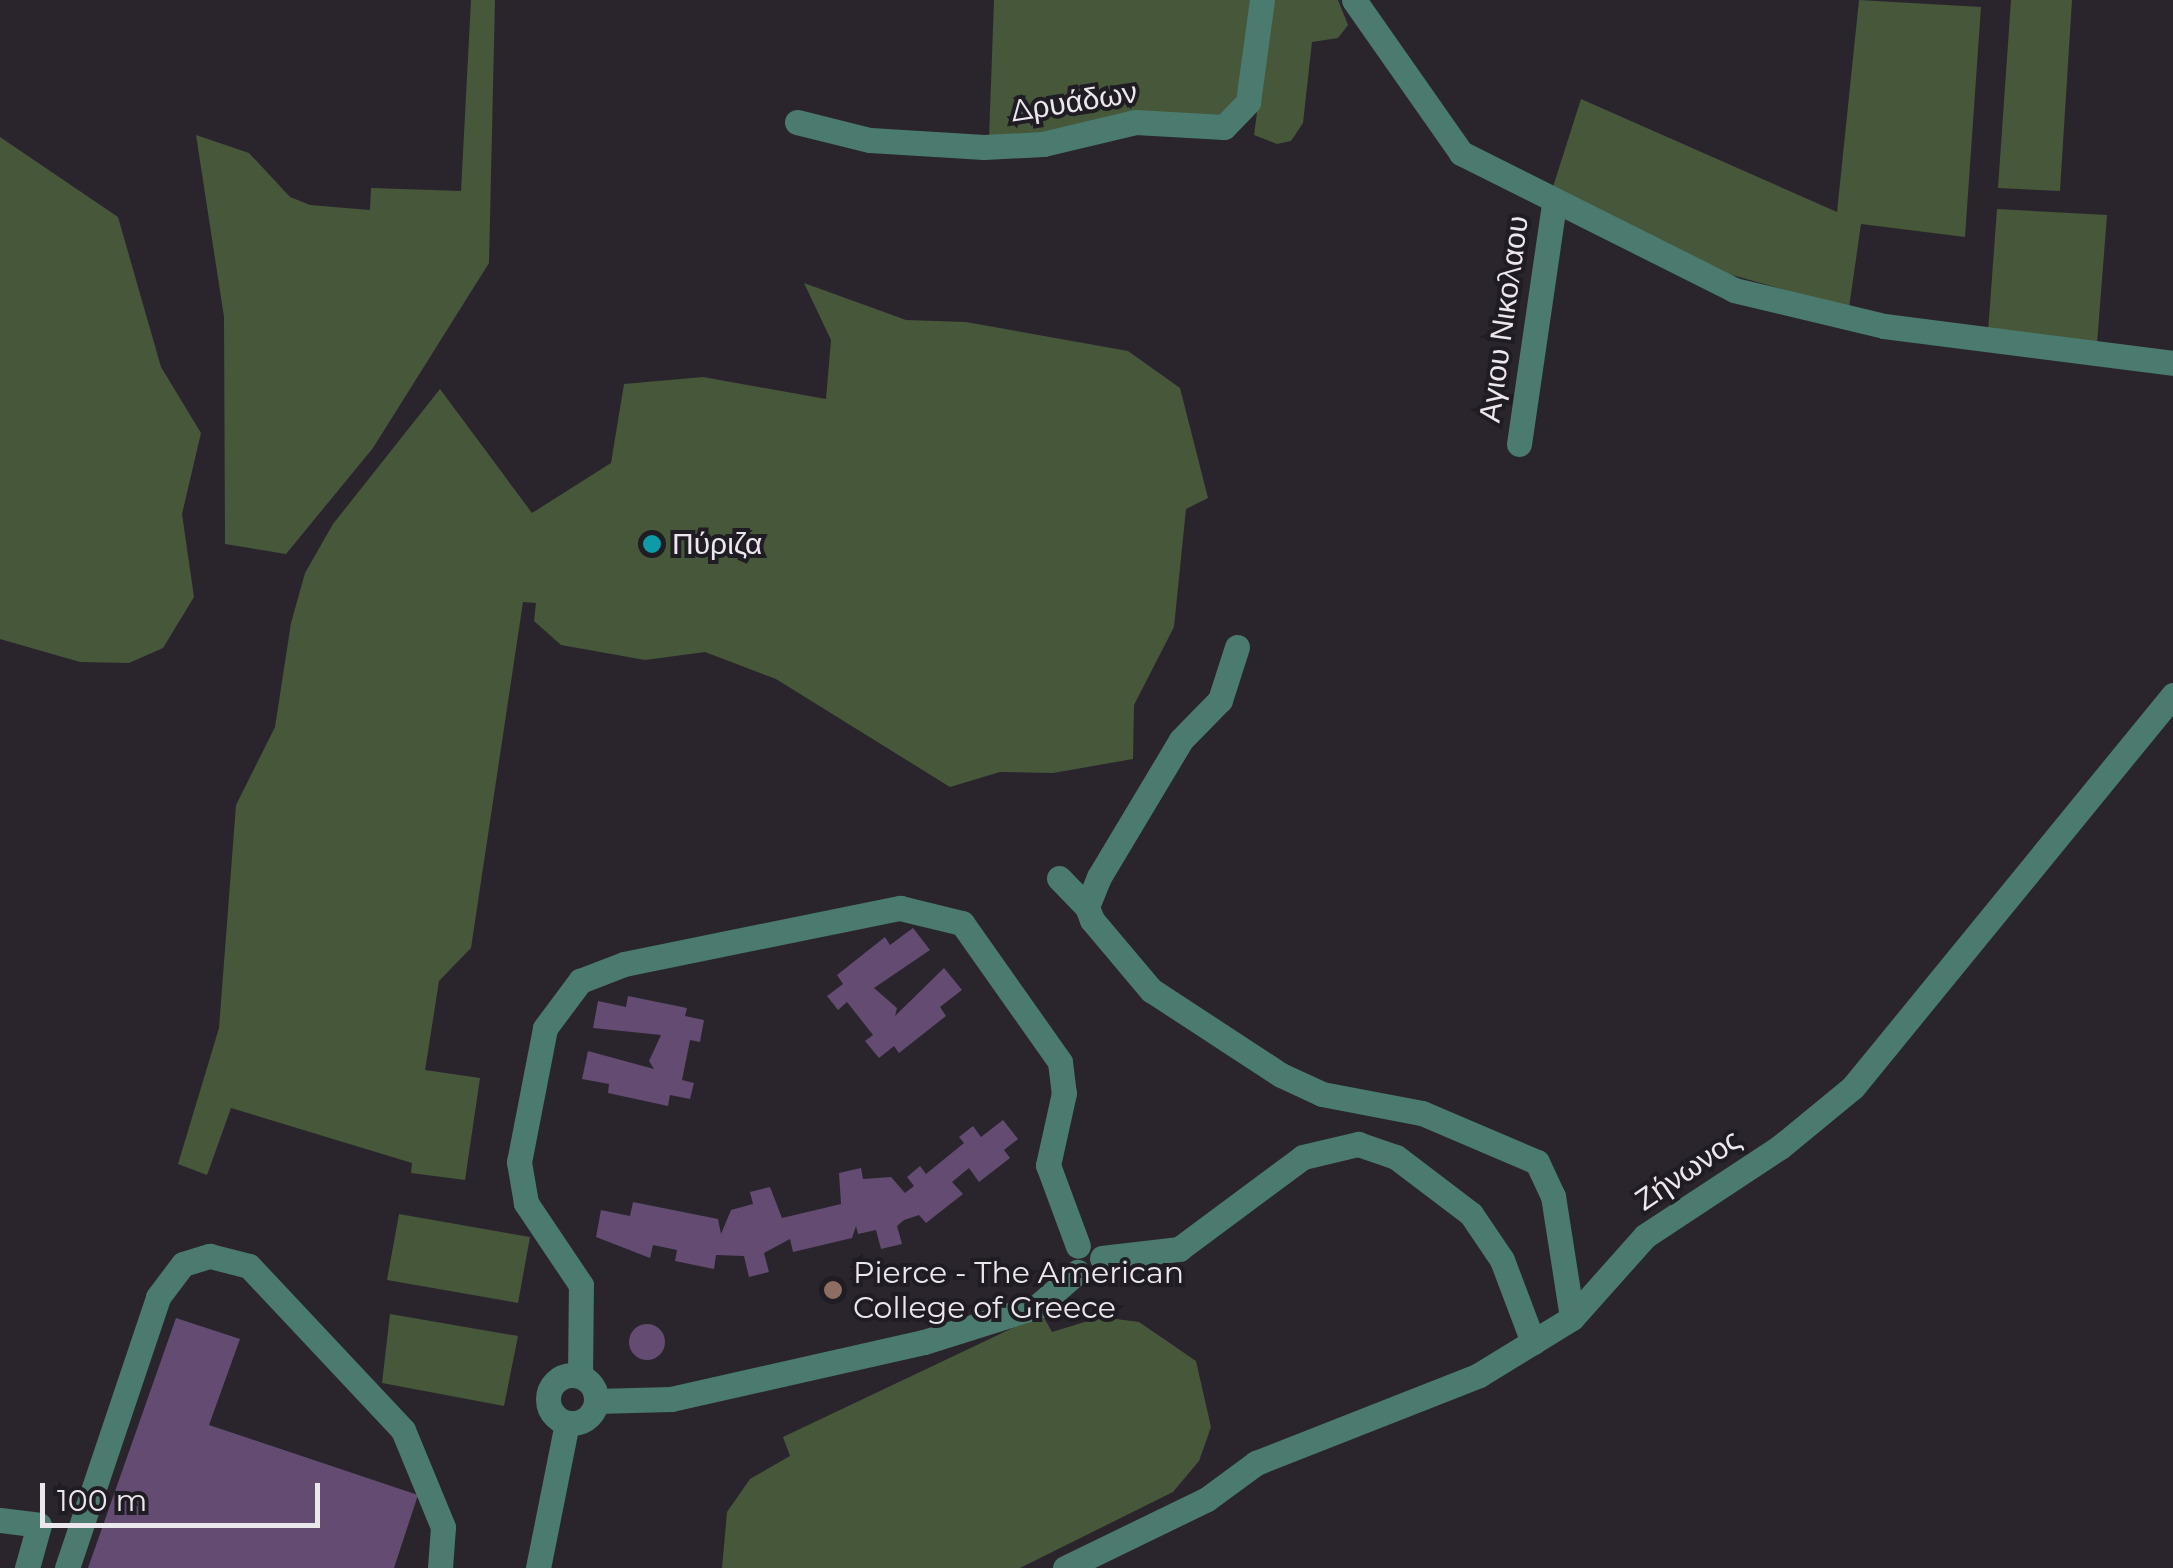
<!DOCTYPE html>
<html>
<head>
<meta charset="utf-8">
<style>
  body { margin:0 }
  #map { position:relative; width:2173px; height:1568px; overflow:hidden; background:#2a252d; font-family:Montserrat,sans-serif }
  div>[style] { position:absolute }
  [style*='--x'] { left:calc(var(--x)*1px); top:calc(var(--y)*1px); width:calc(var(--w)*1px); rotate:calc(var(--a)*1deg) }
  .green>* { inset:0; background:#46573a }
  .building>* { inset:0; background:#634b71 }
  .round { border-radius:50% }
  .minor>* { height:25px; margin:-12.5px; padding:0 12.5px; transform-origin:12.5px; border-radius:12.5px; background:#4a7b6e }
  .minor>.ring { margin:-12.5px; padding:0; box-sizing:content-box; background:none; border:25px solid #4a7b6e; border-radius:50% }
  .dots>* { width:28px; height:28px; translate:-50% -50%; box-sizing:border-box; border:5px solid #201c23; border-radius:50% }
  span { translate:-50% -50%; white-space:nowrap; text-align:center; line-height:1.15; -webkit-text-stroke:8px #201c23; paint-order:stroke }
  .street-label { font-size:30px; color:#ebe7ed }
  .poi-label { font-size:30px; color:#ebe7ed }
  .left { translate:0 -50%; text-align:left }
  .scale { position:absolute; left:40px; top:1483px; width:280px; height:45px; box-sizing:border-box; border:5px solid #ebe7ed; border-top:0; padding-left:12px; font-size:30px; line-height:35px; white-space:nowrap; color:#ebe7ed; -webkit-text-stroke:8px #201c23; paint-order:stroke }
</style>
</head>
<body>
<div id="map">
  <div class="green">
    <i style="clip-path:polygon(471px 0,495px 0,489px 263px,373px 448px,286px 554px,225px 544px,224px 317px,196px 135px,249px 153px,290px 197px,310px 205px,370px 210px,371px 188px,461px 191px)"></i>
    <i style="clip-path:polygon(994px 0,1256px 0,1246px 76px,1227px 118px,989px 139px)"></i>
    <i style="clip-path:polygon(1272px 0,1338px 0,1348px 25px,1338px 38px,1312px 42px,1303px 123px,1291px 141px,1277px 144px,1254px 135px)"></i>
    <i style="clip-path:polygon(1859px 0,1981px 7px,1965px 237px,1861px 224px,1849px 308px,1718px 271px,1552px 190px,1581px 99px,1837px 212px)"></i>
    <i style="clip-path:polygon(2011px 0,2072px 0,2060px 191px,1998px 188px)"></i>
    <i style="clip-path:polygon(0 137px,118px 217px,161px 367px,201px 433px,182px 514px,194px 597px,163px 648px,129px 663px,80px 662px,0 639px)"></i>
    <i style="clip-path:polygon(1997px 209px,2107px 215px,2097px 344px,1988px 332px)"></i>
    <i style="clip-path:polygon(804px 283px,906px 320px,966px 322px,1128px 351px,1180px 388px,1208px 498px,1186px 509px,1174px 627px,1134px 705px,1133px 759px,1053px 773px,1000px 772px,950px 787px,776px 679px,705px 652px,645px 660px,561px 645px,534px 621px,536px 603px,523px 602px,471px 948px,439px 981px,419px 1109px,425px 1070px,480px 1078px,465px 1180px,411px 1173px,412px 1163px,231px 1108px,207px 1175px,178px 1164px,219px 1028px,236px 805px,275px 727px,291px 623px,305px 573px,333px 524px,440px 389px,532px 513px,611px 463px,624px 384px,703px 377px,826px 399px,831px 340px)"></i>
    <i style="clip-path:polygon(399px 1214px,530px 1237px,518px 1303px,387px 1280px)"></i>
    <i style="clip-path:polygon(390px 1314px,518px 1336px,504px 1406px,382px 1383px)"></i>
    <i style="clip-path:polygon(1042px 1314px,1052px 1332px,1101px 1317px,1139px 1322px,1196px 1361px,1211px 1427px,1199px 1461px,1173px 1492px,1020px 1568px,722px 1568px,727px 1512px,750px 1479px,790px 1456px,783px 1437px)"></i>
  </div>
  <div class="building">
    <i style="clip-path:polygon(913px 928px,930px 950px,874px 988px,897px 1008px,895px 1016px,944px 968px,962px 990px,940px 1007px,946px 1016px,899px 1053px,894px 1046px,879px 1058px,865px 1041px,873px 1035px,847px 1002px,838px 1010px,827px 996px,843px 984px,837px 975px,885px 937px,890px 945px)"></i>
    <i style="clip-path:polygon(628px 996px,687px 1008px,685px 1016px,704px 1020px,700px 1042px,690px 1040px,682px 1080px,694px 1083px,690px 1099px,670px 1095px,668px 1106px,608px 1093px,609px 1084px,582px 1079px,588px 1051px,654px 1069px,649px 1061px,661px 1035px,593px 1028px,598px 1001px,626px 1007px)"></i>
    <i style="clip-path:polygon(1003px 1120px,1018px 1139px,1004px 1150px,1010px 1158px,979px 1182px,969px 1168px,952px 1182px,963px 1194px,926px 1223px,919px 1215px,904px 1220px,897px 1226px,902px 1244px,881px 1249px,876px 1230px,858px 1234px,856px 1226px,852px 1238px,793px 1252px,790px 1239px,764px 1253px,769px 1272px,749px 1277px,744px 1256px,716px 1255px,714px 1269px,675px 1261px,677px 1250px,653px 1245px,650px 1258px,596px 1237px,601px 1210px,630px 1216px,633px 1202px,718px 1219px,721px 1234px,731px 1210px,753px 1204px,750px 1192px,770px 1187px,782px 1218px,841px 1204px,839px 1173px,861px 1168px,863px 1179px,891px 1177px,905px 1193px,914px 1186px,907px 1177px,920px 1166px,926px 1174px,964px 1143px,959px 1137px,973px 1126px,981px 1137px)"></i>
    <i style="clip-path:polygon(176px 1318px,240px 1339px,209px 1425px,418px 1495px,394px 1568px,88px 1568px)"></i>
    <i class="round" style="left:629px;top:1324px;width:36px;height:36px"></i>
  </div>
  <div class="minor">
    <i style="--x:1354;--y:0;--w:187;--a:55"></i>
    <i style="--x:1461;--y:153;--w:305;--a:26.6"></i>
    <i style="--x:1734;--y:290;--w:154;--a:13.5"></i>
    <i style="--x:1884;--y:326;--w:291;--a:7.3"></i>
    <i style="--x:797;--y:122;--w:75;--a:13.9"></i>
    <i style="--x:870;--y:140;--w:114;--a:3.5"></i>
    <i style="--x:984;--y:147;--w:59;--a:-2.9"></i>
    <i style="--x:1043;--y:144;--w:95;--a:-13.4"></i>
    <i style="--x:1135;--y:122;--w:89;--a:3.2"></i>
    <i style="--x:1224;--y:127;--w:35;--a:-46"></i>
    <i style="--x:1248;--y:102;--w:103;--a:-82.2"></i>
    <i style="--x:1519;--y:444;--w:244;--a:-81.7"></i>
    <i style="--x:1237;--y:647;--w:56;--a:107.8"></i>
    <i style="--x:1220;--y:700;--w:56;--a:134.3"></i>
    <i style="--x:1181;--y:740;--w:160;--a:120.9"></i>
    <i style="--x:1099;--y:877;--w:32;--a:112"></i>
    <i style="--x:1087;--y:907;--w:14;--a:69"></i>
    <i style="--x:1092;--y:920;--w:92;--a:49.9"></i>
    <i style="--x:1151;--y:990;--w:155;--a:33.2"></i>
    <i style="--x:1281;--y:1075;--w:45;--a:24.9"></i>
    <i style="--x:1322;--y:1094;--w:102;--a:10.8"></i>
    <i style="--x:1422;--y:1113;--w:125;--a:23.1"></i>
    <i style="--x:1537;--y:1162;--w:38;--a:65"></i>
    <i style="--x:1553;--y:1196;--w:123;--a:81.1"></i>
    <i style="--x:1059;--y:878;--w:40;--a:46"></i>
    <i style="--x:1102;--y:1258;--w:78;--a:-6.7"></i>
    <i style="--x:1179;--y:1249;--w:154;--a:-36.6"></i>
    <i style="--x:1303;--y:1157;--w:57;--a:-13.3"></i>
    <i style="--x:1358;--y:1144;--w:40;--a:18.9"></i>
    <i style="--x:1396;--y:1157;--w:94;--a:37.2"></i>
    <i style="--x:1471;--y:1214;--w:55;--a:56"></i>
    <i style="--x:1502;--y:1260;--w:88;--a:69.3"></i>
    <i class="ring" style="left:548px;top:1375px;width:23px;height:23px"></i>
    <i style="--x:580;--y:1376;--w:91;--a:-89.4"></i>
    <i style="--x:581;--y:1285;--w:99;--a:-123.9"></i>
    <i style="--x:526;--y:1203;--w:42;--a:-99.7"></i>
    <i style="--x:519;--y:1162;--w:136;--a:-79"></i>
    <i style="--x:545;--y:1028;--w:59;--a:-53.3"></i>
    <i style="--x:580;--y:981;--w:47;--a:-21.1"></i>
    <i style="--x:624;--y:964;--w:282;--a:-11.5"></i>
    <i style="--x:900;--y:908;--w:64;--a:13.6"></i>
    <i style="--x:962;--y:923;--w:170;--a:54.8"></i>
    <i style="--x:1060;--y:1062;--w:31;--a:83"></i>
    <i style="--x:1064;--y:1093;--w:74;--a:102.5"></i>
    <i style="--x:1048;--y:1165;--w:86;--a:69.7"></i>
    <i style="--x:596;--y:1401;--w:75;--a:-1.5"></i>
    <i style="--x:671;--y:1399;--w:259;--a:-12.7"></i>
    <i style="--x:924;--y:1342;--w:120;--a:-17.5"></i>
    <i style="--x:1038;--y:1306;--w:52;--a:-41.1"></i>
    <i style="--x:0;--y:1520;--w:39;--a:7"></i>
    <i style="--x:39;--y:1525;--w:45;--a:105.6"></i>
    <i style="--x:67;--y:1568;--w:286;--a:-71.4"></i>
    <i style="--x:158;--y:1297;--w:41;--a:-52.9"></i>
    <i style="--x:183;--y:1264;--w:28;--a:-17"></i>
    <i style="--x:210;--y:1256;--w:40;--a:14.4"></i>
    <i style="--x:249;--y:1266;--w:225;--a:46.8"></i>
    <i style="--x:403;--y:1430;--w:105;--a:67.6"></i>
    <i style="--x:443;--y:1527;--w:41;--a:94.2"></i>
    <i style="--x:538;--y:1568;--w:148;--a:-78.7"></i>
    <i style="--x:1065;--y:1568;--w:158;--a:-25.9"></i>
    <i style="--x:1207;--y:1499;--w:61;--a:-36.3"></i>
    <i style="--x:1256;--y:1463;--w:240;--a:-21.5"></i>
    <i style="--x:1479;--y:1375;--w:109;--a:-31.5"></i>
    <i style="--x:1572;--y:1318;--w:110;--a:-48.3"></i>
    <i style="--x:1645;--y:1236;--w:162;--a:-33.4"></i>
    <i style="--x:1780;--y:1147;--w:94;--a:-39.4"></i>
    <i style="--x:1853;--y:1087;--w:506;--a:-50.77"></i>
  </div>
  <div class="dots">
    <i style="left:652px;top:544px;background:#0f9aa8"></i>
    <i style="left:833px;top:1290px;background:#8d6e63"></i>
  </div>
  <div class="street-label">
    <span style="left:1074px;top:102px;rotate:-9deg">Δρυάδων</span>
    <span style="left:1504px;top:319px;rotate:-82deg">Αγιου Νικολαου</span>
    <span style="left:1688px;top:1170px;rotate:-34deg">Ζήνωνος</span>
  </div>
  <div class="poi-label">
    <span class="left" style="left:672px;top:544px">Πύριζα</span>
    <span class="left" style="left:853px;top:1290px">Pierce - The American<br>College of Greece</span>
  </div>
  <div class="scale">100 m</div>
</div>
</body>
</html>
